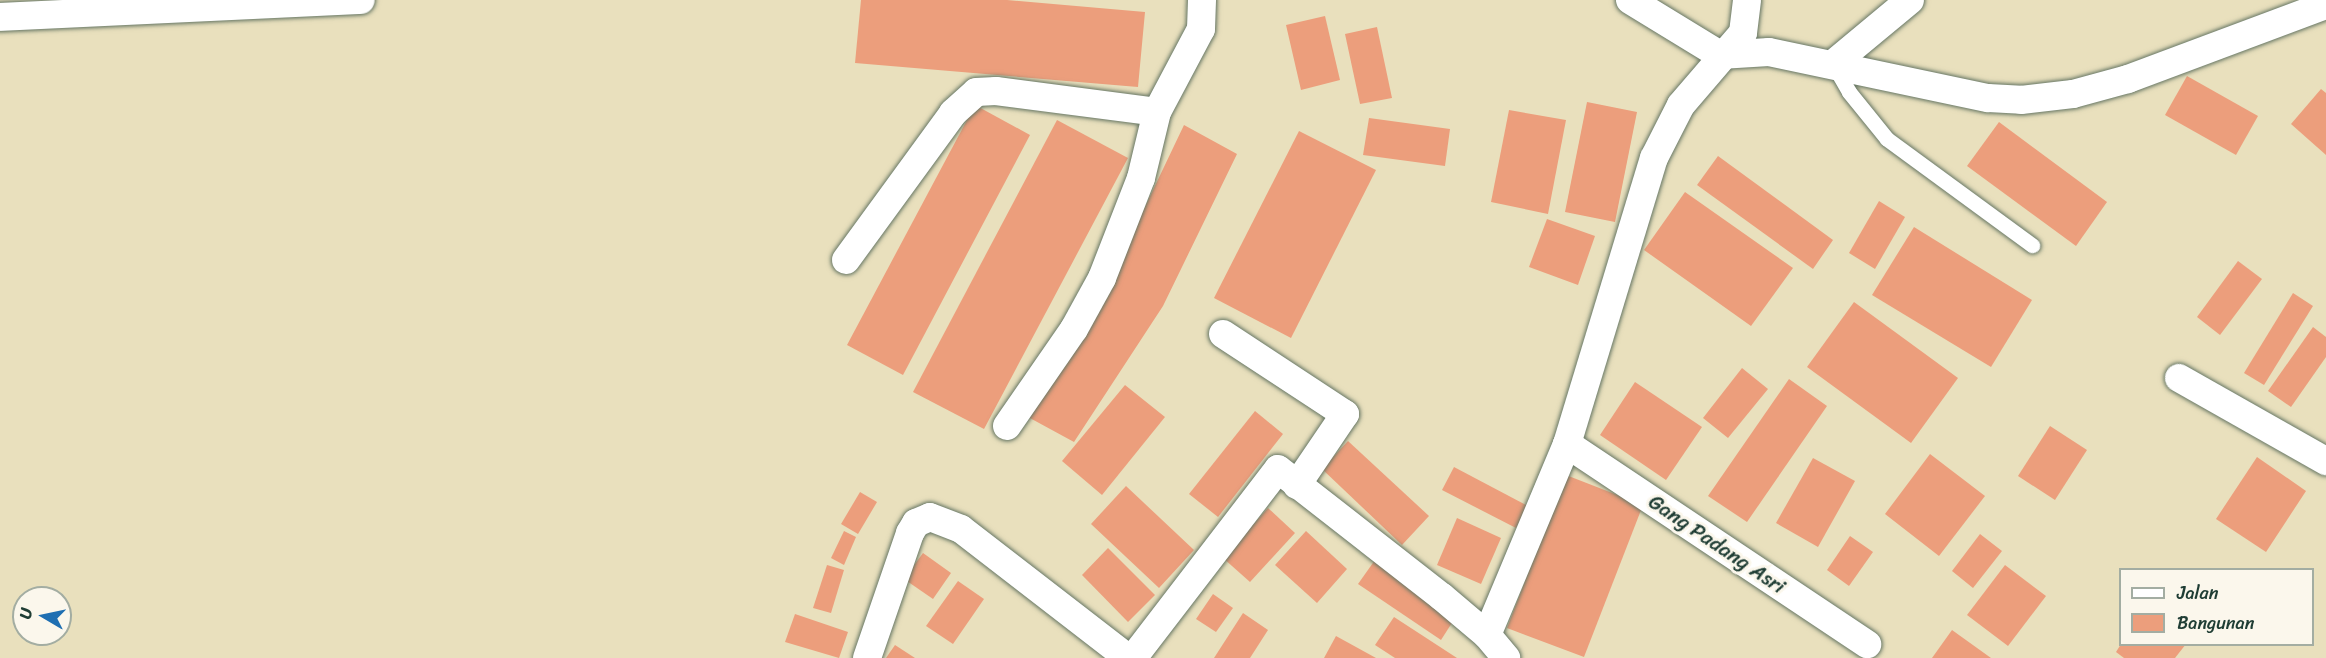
<!DOCTYPE html>
<html>
<head>
<meta charset="utf-8">
<style>
  body { margin:0 }
  #map { position:relative; width:2326px; height:658px; overflow:hidden; background:#e9e0bd; font-family:Sriracha,sans-serif }
  div>[style] { position:absolute }
  [style*='--x'] { left:calc(var(--x)*1px); top:calc(var(--y)*1px); width:calc(var(--w)*1px); rotate:calc(var(--a)*1deg) }
  .building>* { inset:0; background:#ec9e7c }
  .roads { filter:drop-shadow(0 0 2px #667664) drop-shadow(0 0 2px #667664) }
  .service>* { height:15px; margin:-7.5px; padding:0 7.5px; transform-origin:7.5px; border-radius:7.5px; background:#fff }
  .minor>* { height:28px; margin:-14px; padding:0 14px; transform-origin:14px; border-radius:14px; background:#fff }
  span { translate:-50% -50%; white-space:nowrap; text-align:center; line-height:1.15; -webkit-text-stroke:6px #fbf7ec; paint-order:stroke }
  .street-label { font-size:21px; color:#1f3d34 }
  .legend { position:absolute; left:2119px; top:568px; width:195px; height:78px; box-sizing:border-box; background:#fbf7ec; border:2px solid #a3ada2; margin:0; padding:8px 10px; list-style:none; font-size:18px; color:#1f3d34 }
  .legend li { display:flex; align-items:center; gap:12px; height:30px }
  .legend b { width:30px; border:2px solid #a3ada2 }
  .north { position:absolute; left:12px; top:586px; width:60px; height:60px; box-sizing:border-box; background:#fbf7ec; border:2px solid #a3ada2; border-radius:50%; rotate:279deg; font-size:16px; font-weight:700; line-height:24px; text-align:center; color:#1f3d34 }
  .north::after { content:''; display:block; margin:auto; width:21px; height:27px; background:#1f6fb2; clip-path:polygon(50% 0,100% 100%,50% 72%,0 100%) }
</style>
</head>
<body>
<div id="map">
  <div class="building">
    <i style="clip-path:polygon(861px 0,1007px 0,1145px 12px,1138px 87px,855px 63px)"></i>
    <i style="clip-path:polygon(1325px 16px,1340px 80px,1301px 90px,1286px 25px)"></i>
    <i style="clip-path:polygon(1377px 27px,1392px 98px,1360px 104px,1345px 34px)"></i>
    <i style="clip-path:polygon(2187px 76px,2258px 116px,2236px 155px,2165px 115px)"></i>
    <i style="clip-path:polygon(2321px 89px,2326px 93px,2326px 155px,2291px 124px)"></i>
    <i style="clip-path:polygon(1587px 102px,1637px 112px,1615px 222px,1565px 212px)"></i>
    <i style="clip-path:polygon(975px 105px,1030px 135px,903px 375px,847px 345px)"></i>
    <i style="clip-path:polygon(1509px 110px,1566px 120px,1548px 214px,1491px 202px)"></i>
    <i style="clip-path:polygon(1369px 118px,1450px 129px,1445px 166px,1363px 155px)"></i>
    <i style="clip-path:polygon(1057px 120px,1128px 158px,984px 429px,913px 392px)"></i>
    <i style="clip-path:polygon(1999px 122px,2107px 202px,2076px 246px,1967px 166px)"></i>
    <i style="clip-path:polygon(1184px 125px,1237px 154px,1163px 306px,1074px 442px,1028px 417px,1112px 276px)"></i>
    <i style="clip-path:polygon(1299px 131px,1376px 170px,1291px 338px,1214px 298px)"></i>
    <i style="clip-path:polygon(1718px 156px,1833px 240px,1813px 269px,1697px 185px)"></i>
    <i style="clip-path:polygon(1685px 192px,1793px 268px,1751px 326px,1644px 250px)"></i>
    <i style="clip-path:polygon(1879px 201px,1905px 217px,1875px 269px,1849px 253px)"></i>
    <i style="clip-path:polygon(1547px 219px,1595px 236px,1578px 285px,1529px 267px)"></i>
    <i style="clip-path:polygon(1914px 227px,2032px 300px,1991px 367px,1872px 295px)"></i>
    <i style="clip-path:polygon(2238px 261px,2262px 279px,2220px 335px,2197px 317px)"></i>
    <i style="clip-path:polygon(2293px 293px,2313px 306px,2264px 385px,2244px 373px)"></i>
    <i style="clip-path:polygon(1854px 302px,1958px 378px,1911px 443px,1807px 367px)"></i>
    <i style="clip-path:polygon(2313px 327px,2326px 337px,2326px 357px,2291px 407px,2268px 391px)"></i>
    <i style="clip-path:polygon(1742px 368px,1768px 389px,1728px 438px,1703px 418px)"></i>
    <i style="clip-path:polygon(1789px 379px,1827px 406px,1747px 522px,1708px 496px)"></i>
    <i style="clip-path:polygon(1635px 382px,1702px 427px,1666px 480px,1600px 435px)"></i>
    <i style="clip-path:polygon(1125px 385px,1165px 417px,1102px 495px,1062px 461px)"></i>
    <i style="clip-path:polygon(1255px 411px,1283px 434px,1218px 517px,1189px 494px)"></i>
    <i style="clip-path:polygon(2050px 426px,2087px 450px,2055px 500px,2018px 476px)"></i>
    <i style="clip-path:polygon(1348px 441px,1429px 516px,1402px 545px,1322px 469px)"></i>
    <i style="clip-path:polygon(1930px 454px,1985px 496px,1939px 556px,1885px 514px)"></i>
    <i style="clip-path:polygon(2257px 457px,2306px 491px,2266px 552px,2216px 519px)"></i>
    <i style="clip-path:polygon(1813px 458px,1855px 481px,1818px 547px,1776px 523px)"></i>
    <i style="clip-path:polygon(1454px 467px,1528px 506px,1516px 528px,1442px 490px)"></i>
    <i style="clip-path:polygon(1566px 475px,1643px 505px,1584px 657px,1507px 628px)"></i>
    <i style="clip-path:polygon(1126px 486px,1194px 550px,1159px 588px,1091px 524px)"></i>
    <i style="clip-path:polygon(860px 492px,877px 502px,858px 534px,841px 524px)"></i>
    <i style="clip-path:polygon(1268px 508px,1295px 533px,1250px 582px,1223px 558px)"></i>
    <i style="clip-path:polygon(1457px 518px,1501px 538px,1481px 584px,1437px 565px)"></i>
    <i style="clip-path:polygon(844px 531px,856px 537px,844px 565px,831px 558px)"></i>
    <i style="clip-path:polygon(1306px 531px,1347px 569px,1317px 603px,1275px 565px)"></i>
    <i style="clip-path:polygon(1980px 534px,2002px 551px,1973px 588px,1952px 571px)"></i>
    <i style="clip-path:polygon(1850px 536px,1873px 552px,1849px 586px,1827px 570px)"></i>
    <i style="clip-path:polygon(1108px 548px,1155px 595px,1128px 622px,1082px 575px)"></i>
    <i style="clip-path:polygon(923px 553px,951px 573px,933px 599px,904px 579px)"></i>
    <i style="clip-path:polygon(1375px 560px,1457px 615px,1441px 640px,1358px 584px)"></i>
    <i style="clip-path:polygon(827px 565px,844px 570px,831px 613px,813px 608px)"></i>
    <i style="clip-path:polygon(2005px 565px,2046px 596px,2008px 646px,1967px 615px)"></i>
    <i style="clip-path:polygon(958px 581px,984px 599px,953px 644px,926px 626px)"></i>
    <i style="clip-path:polygon(1213px 594px,1233px 608px,1216px 632px,1196px 619px)"></i>
    <i style="clip-path:polygon(1243px 613px,1268px 630px,1250px 658px,1214px 658px)"></i>
    <i style="clip-path:polygon(795px 614px,848px 632px,839px 658px,785px 642px)"></i>
    <i style="clip-path:polygon(1394px 617px,1457px 658px,1395px 658px,1375px 645px)"></i>
    <i style="clip-path:polygon(1952px 630px,1991px 658px,1932px 658px)"></i>
    <i style="clip-path:polygon(1336px 636px,1376px 658px,1324px 658px)"></i>
    <i style="clip-path:polygon(2121px 644px,2186px 644px,2175px 658px,2124px 658px,2116px 652px)"></i>
    <i style="clip-path:polygon(895px 645px,915px 658px,886px 658px)"></i>
  </div>
  <div class="roads">
    <div class="service">
      <i style="--x:1833;--y:64;--w:32;--a:60"></i>
      <i style="--x:1849;--y:92;--w:60;--a:51"></i>
      <i style="--x:1887;--y:139;--w:180;--a:36.2"></i>
    </div>
    <div class="minor">
      <i style="--x:1630;--y:0;--w:105;--a:31.4"></i>
      <i style="--x:1720;--y:55;--w:49;--a:-3.5"></i>
      <i style="--x:1769;--y:52;--w:224;--a:11.9"></i>
      <i style="--x:1988;--y:98;--w:33;--a:3"></i>
      <i style="--x:2021;--y:100;--w:52;--a:-6.6"></i>
      <i style="--x:2073;--y:94;--w:57;--a:-15.3"></i>
      <i style="--x:2128;--y:79;--w:211;--a:-20.5"></i>
      <i style="--x:0;--y:17;--w:361;--a:-2.7"></i>
      <i style="--x:1833;--y:64;--w:100;--a:-39.7"></i>
      <i style="--x:846;--y:260;--w:182;--a:-53.9"></i>
      <i style="--x:953;--y:113;--w:31;--a:-42"></i>
      <i style="--x:976;--y:92;--w:20;--a:-3"></i>
      <i style="--x:996;--y:91;--w:162;--a:7.4"></i>
      <i style="--x:1157;--y:112;--w:94;--a:-62.1"></i>
      <i style="--x:1201;--y:29;--w:29;--a:-88"></i>
      <i style="--x:1223;--y:334;--w:146;--a:33.3"></i>
      <i style="--x:1345;--y:414;--w:86;--a:124.1"></i>
      <i style="--x:2179;--y:378;--w:169;--a:29.5"></i>
      <i style="--x:1007;--y:426;--w:118;--a:-55.4"></i>
      <i style="--x:1074;--y:329;--w:58;--a:-61.2"></i>
      <i style="--x:1102;--y:278;--w:107;--a:-68.7"></i>
      <i style="--x:1141;--y:178;--w:68;--a:-76.4"></i>
      <i style="--x:1567;--y:444;--w:361;--a:33.7"></i>
      <i style="--x:1487;--y:635;--w:207;--a:-67.3"></i>
      <i style="--x:1567;--y:444;--w:299;--a:-73.1"></i>
      <i style="--x:1654;--y:158;--w:59;--a:-63"></i>
      <i style="--x:1681;--y:105;--w:95;--a:-49.3"></i>
      <i style="--x:1743;--y:33;--w:33;--a:-83"></i>
      <i style="--x:867;--y:658;--w:132;--a:-71"></i>
      <i style="--x:910;--y:533;--w:12;--a:-59"></i>
      <i style="--x:916;--y:523;--w:15;--a:-23"></i>
      <i style="--x:930;--y:517;--w:33;--a:21"></i>
      <i style="--x:961;--y:529;--w:211;--a:37.7"></i>
      <i style="--x:1133;--y:658;--w:238;--a:-52.5"></i>
      <i style="--x:1278;--y:469;--w:208;--a:38"></i>
      <i style="--x:1442;--y:597;--w:59;--a:40.2"></i>
      <i style="--x:1487;--y:635;--w:30;--a:50"></i>
    </div>
  </div>
  <div class="street-label">
    <span style="left:1717px;top:544px;rotate:34deg">Gang Padang Asri</span>
  </div>
  <ul class="legend">
  <li><b style="height:8px;background:#fff"></b>Jalan</li>
  <li><b style="height:16px;background:#ec9e7c"></b>Bangunan</li>
  </ul>
  <div class="north">U</div>
</div>
</body>
</html>
